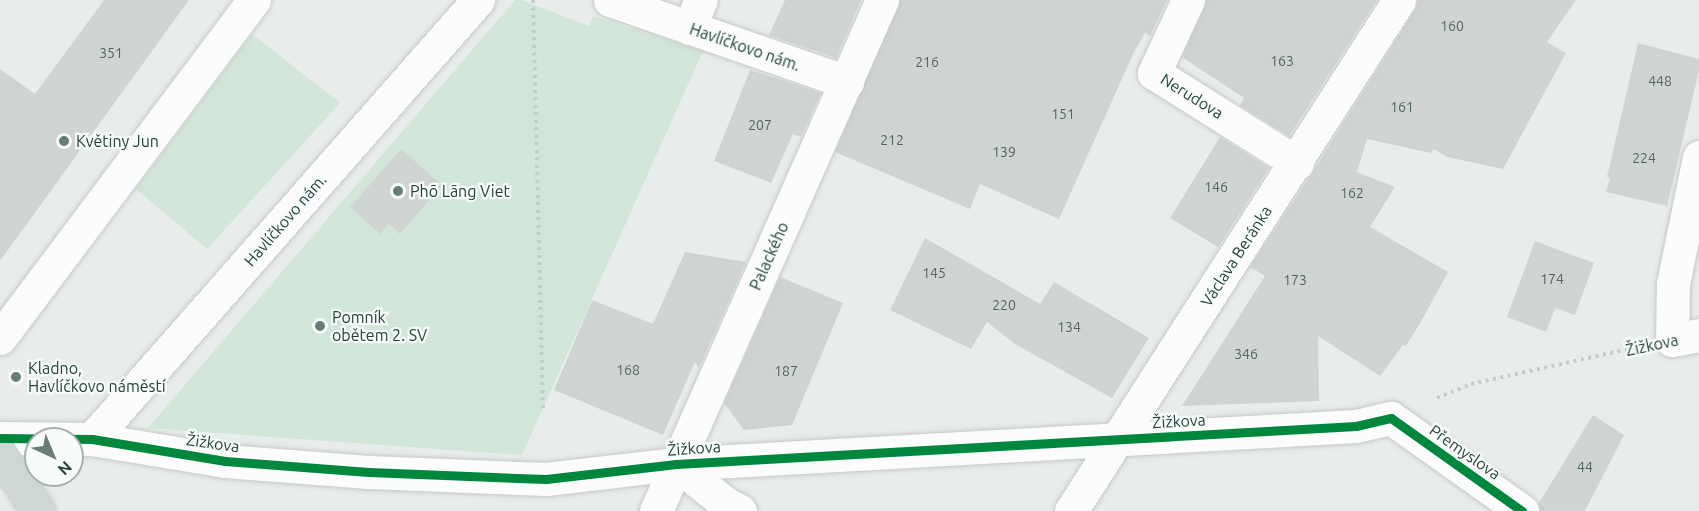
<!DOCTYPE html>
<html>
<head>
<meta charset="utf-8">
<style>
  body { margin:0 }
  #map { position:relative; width:1699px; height:511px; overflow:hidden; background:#e8edeb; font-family:Ubuntu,sans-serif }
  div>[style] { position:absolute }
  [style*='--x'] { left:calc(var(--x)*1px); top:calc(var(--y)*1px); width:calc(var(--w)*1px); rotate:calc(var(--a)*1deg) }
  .green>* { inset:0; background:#d1e6d8 }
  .building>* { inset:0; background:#cfd4d2 }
  .path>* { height:4px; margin-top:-2px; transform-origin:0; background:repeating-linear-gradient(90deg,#c3ccca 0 3px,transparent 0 7.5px) }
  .roads { filter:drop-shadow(0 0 2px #c5cac8) drop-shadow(0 0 2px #c5cac8) }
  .minor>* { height:33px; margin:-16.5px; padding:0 16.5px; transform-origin:16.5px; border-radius:16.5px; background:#fcfcfc }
  .major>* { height:33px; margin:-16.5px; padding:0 16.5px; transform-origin:16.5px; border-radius:16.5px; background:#cfd7d5 }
  .cycleway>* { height:9px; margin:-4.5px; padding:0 4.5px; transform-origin:4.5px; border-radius:4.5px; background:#00873e }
  .dots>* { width:16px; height:16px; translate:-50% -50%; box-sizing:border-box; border:3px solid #f7fbf9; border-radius:50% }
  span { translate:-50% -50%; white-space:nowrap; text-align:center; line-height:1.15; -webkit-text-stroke:4.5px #f7fbf9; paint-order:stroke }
  .number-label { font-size:14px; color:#506761 }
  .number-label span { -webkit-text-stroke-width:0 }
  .street-label { font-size:16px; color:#24423a }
  .poi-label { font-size:16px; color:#24423a }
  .left { translate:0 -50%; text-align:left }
  .north { position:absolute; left:24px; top:427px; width:60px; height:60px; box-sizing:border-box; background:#f7fbf9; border:2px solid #a3b1ad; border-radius:50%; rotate:136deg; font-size:16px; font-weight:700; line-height:24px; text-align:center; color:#24423a }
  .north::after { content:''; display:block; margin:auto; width:21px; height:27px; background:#697e78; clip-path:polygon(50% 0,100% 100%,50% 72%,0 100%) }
</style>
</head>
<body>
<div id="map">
  <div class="green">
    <i style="clip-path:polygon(515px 0,522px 0,589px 26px,593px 16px,703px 51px,522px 455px,148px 428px)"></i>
    <i style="clip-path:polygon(252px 34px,340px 103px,207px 249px,136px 189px)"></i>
  </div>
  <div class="building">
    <i style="clip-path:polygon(104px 0,189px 0,0 261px,0 69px,35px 94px)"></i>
    <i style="clip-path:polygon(785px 0,861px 0,836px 58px,769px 35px)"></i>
    <i style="clip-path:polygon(900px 0,1167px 0,1150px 36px,1145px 33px,1134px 52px,1059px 219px,980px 184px,970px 209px,835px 152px)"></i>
    <i style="clip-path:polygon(1206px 0,1377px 0,1289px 136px,1240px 105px,1244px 98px,1182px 57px)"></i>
    <i style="clip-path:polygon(1418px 0,1576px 0,1547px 42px,1566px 53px,1503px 169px,1447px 157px,1434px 149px,1431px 153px,1367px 139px,1357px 172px,1395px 187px,1370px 227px,1448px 272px,1423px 318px,1406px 346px,1403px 345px,1380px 376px,1318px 336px,1319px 401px,1182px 406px,1265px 276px,1250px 267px,1312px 173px,1415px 10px)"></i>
    <i style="clip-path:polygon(1638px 43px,1699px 59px,1699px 71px,1667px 206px,1606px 192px,1610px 178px,1607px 177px)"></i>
    <i style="clip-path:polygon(750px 70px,821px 93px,801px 137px,793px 134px,771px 183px,714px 161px)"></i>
    <i style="clip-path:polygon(1220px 137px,1269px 168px,1218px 247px,1170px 218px)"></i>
    <i style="clip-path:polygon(401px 149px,442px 185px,400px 234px,389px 224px,380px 234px,350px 207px)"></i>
    <i style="clip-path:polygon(925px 238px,1040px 304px,1054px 282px,1149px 338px,1112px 398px,1015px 344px,987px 322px,971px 349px,890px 310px)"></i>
    <i style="clip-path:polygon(1535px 241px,1594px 263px,1575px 315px,1555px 308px,1546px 332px,1507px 317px)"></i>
    <i style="clip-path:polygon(685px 252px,746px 262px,699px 368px,695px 362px,663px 435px,554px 390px,592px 300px,653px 324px)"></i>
    <i style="clip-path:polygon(780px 277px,843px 303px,792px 425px,744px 430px,724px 403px)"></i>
    <i style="clip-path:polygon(1593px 415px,1624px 435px,1585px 511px,1540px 511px,1539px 503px)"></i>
  </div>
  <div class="path">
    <i style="--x:533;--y:0;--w:410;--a:88.6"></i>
    <i style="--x:1437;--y:398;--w:37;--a:-22"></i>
    <i style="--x:1471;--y:384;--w:166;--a:-12.5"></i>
  </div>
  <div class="roads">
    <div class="minor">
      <i style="--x:610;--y:0;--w:251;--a:19.1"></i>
      <i style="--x:1188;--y:0;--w:81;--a:115"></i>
      <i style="--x:1154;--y:73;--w:169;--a:32.2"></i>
      <i style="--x:689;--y:28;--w:30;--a:-67"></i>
      <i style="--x:1699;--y:157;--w:130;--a:101.6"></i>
      <i style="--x:1673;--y:284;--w:56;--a:91"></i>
      <i style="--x:1672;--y:340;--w:27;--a:-10"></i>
      <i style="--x:0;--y:338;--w:423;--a:-53.1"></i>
      <i style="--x:0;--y:438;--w:92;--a:0.6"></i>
      <i style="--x:92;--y:439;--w:135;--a:9.4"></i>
      <i style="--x:225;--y:461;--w:144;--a:4.4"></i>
      <i style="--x:369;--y:472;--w:177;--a:2.3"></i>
      <i style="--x:546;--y:479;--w:131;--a:-6.6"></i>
      <i style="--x:676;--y:464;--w:681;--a:-3.2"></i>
      <i style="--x:1356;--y:426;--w:36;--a:-13"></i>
      <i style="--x:1391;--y:418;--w:161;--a:35.4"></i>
      <i style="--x:92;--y:439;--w:585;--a:-48.68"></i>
      <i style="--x:676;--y:464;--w:63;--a:38.5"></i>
      <i style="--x:725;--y:503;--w:17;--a:28"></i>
      <i style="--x:656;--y:511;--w:559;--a:-66.14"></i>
      <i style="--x:1071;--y:511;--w:607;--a:-57.3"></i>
    </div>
    <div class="major">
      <i style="--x:0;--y:452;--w:70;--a:57.2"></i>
    </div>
  </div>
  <div class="cycleway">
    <i style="--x:0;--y:438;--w:92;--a:0.6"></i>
    <i style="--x:92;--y:439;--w:135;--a:9.4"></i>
    <i style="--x:225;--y:461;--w:144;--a:4.4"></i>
    <i style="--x:369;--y:472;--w:177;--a:2.3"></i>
    <i style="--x:546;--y:479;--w:131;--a:-6.6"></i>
    <i style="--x:676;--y:464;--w:681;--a:-3.2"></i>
    <i style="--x:1356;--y:426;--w:36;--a:-13"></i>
    <i style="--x:1391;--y:418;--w:161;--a:35.4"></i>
  </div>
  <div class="dots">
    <i style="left:64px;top:141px;background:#697e78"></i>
    <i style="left:398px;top:191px;background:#697e78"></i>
    <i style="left:320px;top:326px;background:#697e78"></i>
    <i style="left:16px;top:377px;background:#697e78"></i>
  </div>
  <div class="number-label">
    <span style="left:1452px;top:26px">160</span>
    <span style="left:111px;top:53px">351</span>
    <span style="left:1282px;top:61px">163</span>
    <span style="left:927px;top:62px">216</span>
    <span style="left:1660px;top:81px">448</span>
    <span style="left:1402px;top:107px">161</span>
    <span style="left:1063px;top:114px">151</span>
    <span style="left:760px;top:125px">207</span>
    <span style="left:892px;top:140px">212</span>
    <span style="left:1004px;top:152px">139</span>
    <span style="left:1644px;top:158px">224</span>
    <span style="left:1216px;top:187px">146</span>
    <span style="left:1352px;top:193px">162</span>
    <span style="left:934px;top:273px">145</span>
    <span style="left:1552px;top:279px">174</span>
    <span style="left:1295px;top:280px">173</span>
    <span style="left:1004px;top:305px">220</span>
    <span style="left:1069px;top:327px">134</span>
    <span style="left:1246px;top:354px">346</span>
    <span style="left:628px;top:370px">168</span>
    <span style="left:786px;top:371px">187</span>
    <span style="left:1585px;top:467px">44</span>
  </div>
  <div class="street-label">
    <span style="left:745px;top:47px;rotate:19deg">Havlíčkovo nám.</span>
    <span style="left:1192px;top:96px;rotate:32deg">Nerudova</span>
    <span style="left:285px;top:220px;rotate:-49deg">Havlíčkovo nám.</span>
    <span style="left:769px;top:256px;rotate:-66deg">Palackého</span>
    <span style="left:1236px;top:256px;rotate:-57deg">Václava Beránka</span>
    <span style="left:1652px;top:345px;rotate:-12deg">Žižkova</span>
    <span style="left:1179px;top:421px;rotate:-3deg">Žižkova</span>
    <span style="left:213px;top:443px;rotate:8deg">Žižkova</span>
    <span style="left:694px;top:448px;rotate:-4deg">Žižkova</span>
    <span style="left:1465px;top:452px;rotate:35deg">Přemyslova</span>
  </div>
  <div class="poi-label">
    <span class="left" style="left:76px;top:141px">Květiny Jun</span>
    <span class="left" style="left:410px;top:191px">Phõ Lãng Viet</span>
    <span class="left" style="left:332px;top:326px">Pomník<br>obětem 2. SV</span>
    <span class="left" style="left:28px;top:377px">Kladno,<br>Havlíčkovo náměstí</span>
  </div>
  <div class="north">N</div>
</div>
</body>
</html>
